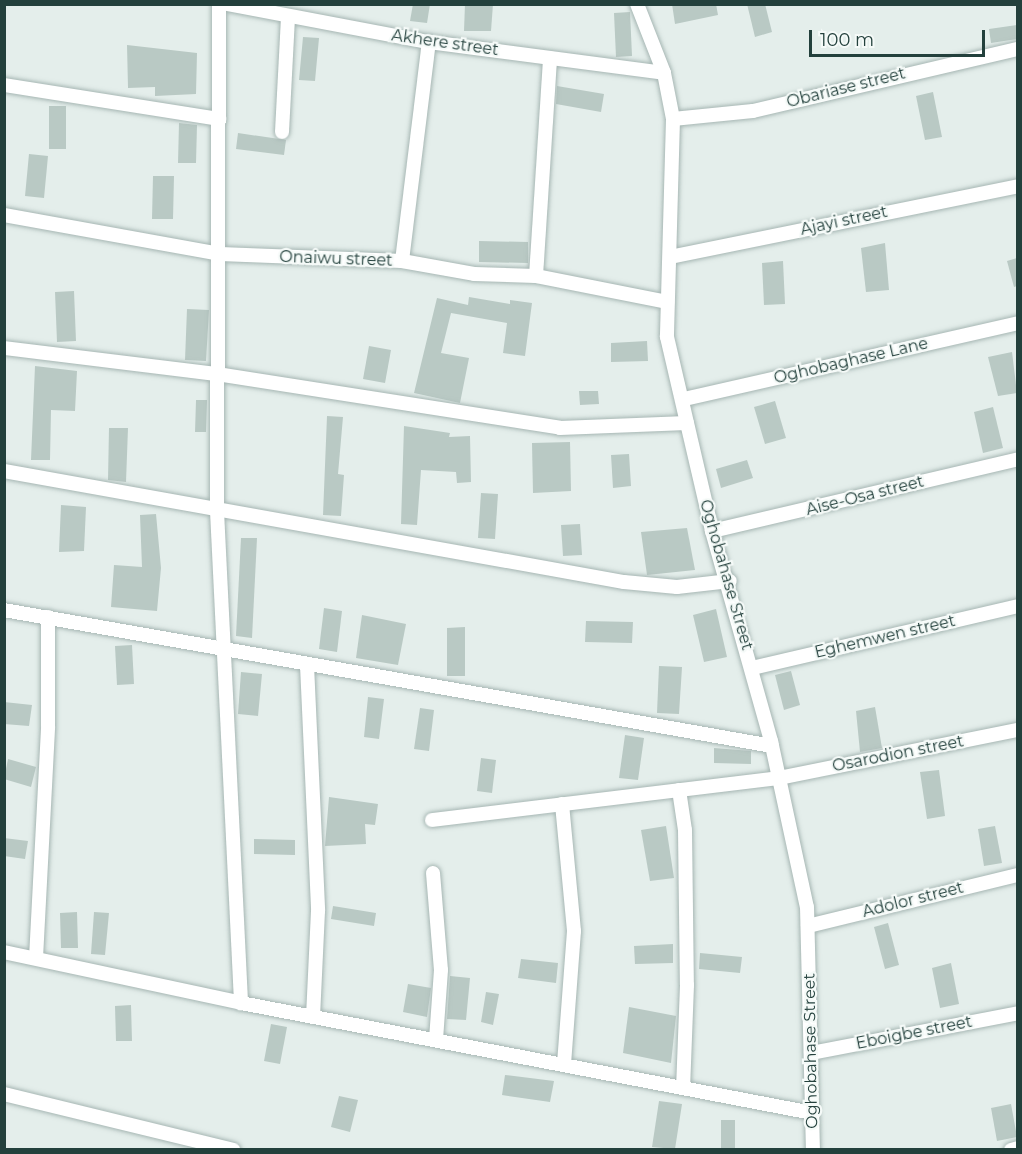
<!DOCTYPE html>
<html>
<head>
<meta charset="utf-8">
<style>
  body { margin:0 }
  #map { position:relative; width:1022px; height:1154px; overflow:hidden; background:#e4eeeb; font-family:Montserrat,sans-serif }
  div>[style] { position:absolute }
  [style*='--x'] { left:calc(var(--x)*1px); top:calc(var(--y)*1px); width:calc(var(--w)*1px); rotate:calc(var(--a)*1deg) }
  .building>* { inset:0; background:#b9c9c4 }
  .roads { filter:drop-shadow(0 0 2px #a6b6b3) drop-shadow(0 0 2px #a6b6b3) }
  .street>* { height:14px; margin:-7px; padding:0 7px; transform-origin:7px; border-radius:7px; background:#fff }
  span { translate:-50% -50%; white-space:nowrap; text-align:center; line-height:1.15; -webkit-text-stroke:4.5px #f5faf8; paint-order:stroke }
  .street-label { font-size:16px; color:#23403c }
  .frame { position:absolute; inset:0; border:6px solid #23403c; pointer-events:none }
  .scale { position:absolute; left:809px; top:30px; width:176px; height:27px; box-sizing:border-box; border:3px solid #23403c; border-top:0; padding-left:8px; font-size:18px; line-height:21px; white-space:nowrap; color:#23403c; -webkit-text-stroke:4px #f5faf8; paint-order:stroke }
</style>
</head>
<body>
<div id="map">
  <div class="building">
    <i style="clip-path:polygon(413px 4px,430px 4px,427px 23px,410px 21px)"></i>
    <i style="clip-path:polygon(465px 4px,493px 4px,491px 31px,464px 31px)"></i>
    <i style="clip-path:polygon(672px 4px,716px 4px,718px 15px,675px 24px)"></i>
    <i style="clip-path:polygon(747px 4px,765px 4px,772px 32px,755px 37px)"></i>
    <i style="clip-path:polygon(630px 12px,632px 56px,616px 57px,614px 13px)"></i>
    <i style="clip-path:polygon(1017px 25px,1017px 39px,991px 43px,989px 29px)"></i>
    <i style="clip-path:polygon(303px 37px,319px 38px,315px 81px,299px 80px)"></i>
    <i style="clip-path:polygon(127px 45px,197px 53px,196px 94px,155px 96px,155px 87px,128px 88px)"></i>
    <i style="clip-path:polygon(557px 86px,604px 94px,601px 112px,556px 104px)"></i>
    <i style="clip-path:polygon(933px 92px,942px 137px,925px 140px,916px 96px)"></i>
    <i style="clip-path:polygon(49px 106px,66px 106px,66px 149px,49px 149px)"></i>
    <i style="clip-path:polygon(179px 123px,197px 125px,196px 163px,178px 163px)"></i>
    <i style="clip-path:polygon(238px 133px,286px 140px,284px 155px,236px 149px)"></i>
    <i style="clip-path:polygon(29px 154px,48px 156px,44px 198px,25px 196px)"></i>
    <i style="clip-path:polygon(153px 176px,174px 176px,173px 219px,152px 219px)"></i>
    <i style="clip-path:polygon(479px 241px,528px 242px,528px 263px,479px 262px)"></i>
    <i style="clip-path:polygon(885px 243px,889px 290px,866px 292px,861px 248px)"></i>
    <i style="clip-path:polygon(1017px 258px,1017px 286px,1014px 287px,1007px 261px)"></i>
    <i style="clip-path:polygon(783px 261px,785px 304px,764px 305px,762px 263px)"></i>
    <i style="clip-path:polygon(74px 291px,76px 341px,57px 342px,55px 292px)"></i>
    <i style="clip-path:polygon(469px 297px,510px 304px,510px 300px,532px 303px,525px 356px,503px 353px,507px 323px,451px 313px,441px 353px,469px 358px,460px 403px,414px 393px,437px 298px,468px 305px)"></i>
    <i style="clip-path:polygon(187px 309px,209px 310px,206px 361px,185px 360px)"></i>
    <i style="clip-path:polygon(647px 341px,648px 361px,611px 362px,611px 343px)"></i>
    <i style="clip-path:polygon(369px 346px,391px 350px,385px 383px,363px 379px)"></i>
    <i style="clip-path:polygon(1012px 352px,1017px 393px,998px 396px,988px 357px)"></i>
    <i style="clip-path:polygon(35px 366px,77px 371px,75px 411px,51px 410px,50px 460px,31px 460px)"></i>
    <i style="clip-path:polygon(579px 391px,598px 391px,599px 404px,580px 405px)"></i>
    <i style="clip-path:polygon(196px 400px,207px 400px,206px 432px,195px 432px)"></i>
    <i style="clip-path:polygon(775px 401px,786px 438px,765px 444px,754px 407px)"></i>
    <i style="clip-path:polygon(993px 407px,1003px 448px,983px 453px,974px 412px)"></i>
    <i style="clip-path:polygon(327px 416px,343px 417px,338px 474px,344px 475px,341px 516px,323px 515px)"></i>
    <i style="clip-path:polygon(404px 426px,450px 433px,449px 437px,470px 436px,471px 482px,457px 483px,456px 472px,421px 470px,417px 525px,401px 524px)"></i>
    <i style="clip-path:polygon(109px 428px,128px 428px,126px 482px,108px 480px)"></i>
    <i style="clip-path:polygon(570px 442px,571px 491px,533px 493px,532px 443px)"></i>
    <i style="clip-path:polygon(629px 454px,631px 486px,613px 488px,611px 455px)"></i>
    <i style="clip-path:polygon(747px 460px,753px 478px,721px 488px,716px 469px)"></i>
    <i style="clip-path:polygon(481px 493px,498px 494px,495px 539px,478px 538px)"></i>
    <i style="clip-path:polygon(61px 505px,86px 507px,84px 551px,59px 552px)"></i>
    <i style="clip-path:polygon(156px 514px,161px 568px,157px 611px,111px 607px,114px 565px,142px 567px,140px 515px)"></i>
    <i style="clip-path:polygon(580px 524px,582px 555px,563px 556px,561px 525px)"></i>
    <i style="clip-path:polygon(687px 528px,695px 570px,647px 575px,641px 532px)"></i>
    <i style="clip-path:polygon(241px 538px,257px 538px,252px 638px,236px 636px)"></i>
    <i style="clip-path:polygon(324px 608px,342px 611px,337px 652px,319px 649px)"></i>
    <i style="clip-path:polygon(716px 609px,727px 657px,704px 662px,693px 615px)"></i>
    <i style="clip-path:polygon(362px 615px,406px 624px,398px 665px,356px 658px)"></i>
    <i style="clip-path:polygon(586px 621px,633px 622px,632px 643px,585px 642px)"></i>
    <i style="clip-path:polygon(465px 627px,465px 676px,447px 676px,447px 628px)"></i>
    <i style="clip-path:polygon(132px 645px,134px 684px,117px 685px,115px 646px)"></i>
    <i style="clip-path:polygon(659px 666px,682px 667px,679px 714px,657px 713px)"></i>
    <i style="clip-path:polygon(791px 671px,800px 705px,784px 710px,775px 675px)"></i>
    <i style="clip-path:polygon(241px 672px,262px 674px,258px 716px,238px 714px)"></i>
    <i style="clip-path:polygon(368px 697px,384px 699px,379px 739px,364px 737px)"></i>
    <i style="clip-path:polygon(4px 702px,32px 705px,29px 726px,4px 724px)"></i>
    <i style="clip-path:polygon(875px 707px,882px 748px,860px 752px,856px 711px)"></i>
    <i style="clip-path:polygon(420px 708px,434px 710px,429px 751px,414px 749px)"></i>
    <i style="clip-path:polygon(625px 735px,644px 738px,638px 780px,619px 778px)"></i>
    <i style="clip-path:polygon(714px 748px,751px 751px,751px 764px,714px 763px)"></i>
    <i style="clip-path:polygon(481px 758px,496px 760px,492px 793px,477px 791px)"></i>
    <i style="clip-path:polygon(8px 759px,36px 767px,31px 787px,4px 779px)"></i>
    <i style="clip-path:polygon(939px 770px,945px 816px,927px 819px,920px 772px)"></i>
    <i style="clip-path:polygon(329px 797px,378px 804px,375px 825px,365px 824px,366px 844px,325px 846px)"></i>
    <i style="clip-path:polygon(666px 826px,674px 878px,650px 881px,641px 830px)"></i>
    <i style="clip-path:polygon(995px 826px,1002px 863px,984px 866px,978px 829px)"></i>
    <i style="clip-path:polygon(4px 838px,28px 841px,25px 859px,4px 856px)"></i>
    <i style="clip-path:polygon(254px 839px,295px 840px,295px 855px,254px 854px)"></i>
    <i style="clip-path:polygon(333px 906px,376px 913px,374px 926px,331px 919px)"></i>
    <i style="clip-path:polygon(77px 912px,78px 948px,61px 948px,60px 913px)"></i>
    <i style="clip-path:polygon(94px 912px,109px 913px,105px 955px,91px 954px)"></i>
    <i style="clip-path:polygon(888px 923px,899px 965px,885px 969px,874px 927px)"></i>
    <i style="clip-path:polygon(673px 944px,673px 963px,635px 964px,634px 946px)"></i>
    <i style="clip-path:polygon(700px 953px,742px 957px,740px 973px,699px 969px)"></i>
    <i style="clip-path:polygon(521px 959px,558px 963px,556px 983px,518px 978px)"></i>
    <i style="clip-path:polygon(951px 963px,959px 1004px,940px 1008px,932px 968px)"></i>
    <i style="clip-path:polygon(450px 976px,470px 978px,466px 1020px,447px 1019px)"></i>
    <i style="clip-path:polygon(408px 984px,431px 988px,427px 1017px,403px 1012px)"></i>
    <i style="clip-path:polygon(486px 992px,499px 994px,493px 1025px,481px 1022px)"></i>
    <i style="clip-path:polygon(131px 1005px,132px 1041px,116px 1041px,115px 1006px)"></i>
    <i style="clip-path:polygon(629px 1007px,676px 1016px,671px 1063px,623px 1053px)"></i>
    <i style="clip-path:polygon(271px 1024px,287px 1027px,280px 1064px,264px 1061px)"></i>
    <i style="clip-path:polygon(505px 1075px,554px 1081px,550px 1102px,502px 1095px)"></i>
    <i style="clip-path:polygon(339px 1096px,358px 1100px,350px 1132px,331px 1127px)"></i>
    <i style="clip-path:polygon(659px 1101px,682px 1104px,675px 1149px,652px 1147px)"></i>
    <i style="clip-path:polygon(1011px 1104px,1017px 1137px,997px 1141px,991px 1108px)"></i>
    <i style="clip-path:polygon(721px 1120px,735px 1120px,735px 1149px,721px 1149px)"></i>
  </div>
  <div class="roads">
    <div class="street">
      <i style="--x:219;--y:4;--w:507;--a:90.23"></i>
      <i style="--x:217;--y:511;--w:493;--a:87.2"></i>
      <i style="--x:227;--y:4;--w:206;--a:10.7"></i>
      <i style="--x:429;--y:42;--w:237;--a:7.5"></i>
      <i style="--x:637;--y:4;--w:74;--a:68.6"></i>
      <i style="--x:664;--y:73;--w:47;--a:78.9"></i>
      <i style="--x:673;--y:119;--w:218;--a:91.6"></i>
      <i style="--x:667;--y:337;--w:199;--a:76.9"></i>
      <i style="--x:712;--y:531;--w:218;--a:74.3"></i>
      <i style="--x:771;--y:741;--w:170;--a:77.8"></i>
      <i style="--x:807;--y:907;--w:243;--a:88.6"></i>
      <i style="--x:4;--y:85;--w:218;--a:9"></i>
      <i style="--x:673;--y:119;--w:80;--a:-5.7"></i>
      <i style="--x:753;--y:111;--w:272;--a:-13.2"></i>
      <i style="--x:282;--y:132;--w:115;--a:-87"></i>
      <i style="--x:4;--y:215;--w:219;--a:10.2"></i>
      <i style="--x:220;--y:254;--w:182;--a:2.2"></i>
      <i style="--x:402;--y:261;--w:73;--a:10.2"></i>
      <i style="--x:474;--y:274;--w:62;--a:1.8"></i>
      <i style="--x:536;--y:276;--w:134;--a:11.2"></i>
      <i style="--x:670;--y:257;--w:355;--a:-11.5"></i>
      <i style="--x:402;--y:261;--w:221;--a:-83"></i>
      <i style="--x:536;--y:276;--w:218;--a:-86.3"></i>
      <i style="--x:4;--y:348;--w:215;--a:7"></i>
      <i style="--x:217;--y:374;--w:347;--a:8.9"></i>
      <i style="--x:560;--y:428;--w:127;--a:-2.3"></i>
      <i style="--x:684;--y:399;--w:343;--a:-12.8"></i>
      <i style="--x:4;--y:471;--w:630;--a:10.15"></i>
      <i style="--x:624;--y:582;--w:53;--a:5.4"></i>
      <i style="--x:677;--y:587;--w:53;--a:-6.5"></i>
      <i style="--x:712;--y:531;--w:314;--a:-13.2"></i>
      <i style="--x:4;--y:610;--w:780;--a:10.04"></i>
      <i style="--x:307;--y:665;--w:246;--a:87.4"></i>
      <i style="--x:318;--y:911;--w:106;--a:92.7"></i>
      <i style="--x:752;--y:668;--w:273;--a:-13.1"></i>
      <i style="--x:679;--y:790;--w:40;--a:81.5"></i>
      <i style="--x:685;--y:830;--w:155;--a:89.3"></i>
      <i style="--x:687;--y:985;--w:103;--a:92.2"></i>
      <i style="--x:562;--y:804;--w:128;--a:84.6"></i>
      <i style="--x:574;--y:931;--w:134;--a:94.3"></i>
      <i style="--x:432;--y:820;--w:350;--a:-6.9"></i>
      <i style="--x:779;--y:778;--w:244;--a:-11.4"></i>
      <i style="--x:433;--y:873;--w:97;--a:85.3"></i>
      <i style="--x:441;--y:970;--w:70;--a:94.1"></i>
      <i style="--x:808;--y:926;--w:216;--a:-13.7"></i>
      <i style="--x:4;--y:952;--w:242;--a:12.1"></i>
      <i style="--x:241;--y:1003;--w:581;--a:10.9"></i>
      <i style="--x:36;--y:958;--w:232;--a:-87"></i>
      <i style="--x:48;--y:726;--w:109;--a:-90"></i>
      <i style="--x:811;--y:1053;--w:211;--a:-10.9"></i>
      <i style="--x:4;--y:1094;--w:236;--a:13.7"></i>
      <i style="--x:1011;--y:1150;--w:7;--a:-16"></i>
    </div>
  </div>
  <div class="street-label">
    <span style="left:445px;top:43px;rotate:8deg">Akhere street</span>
    <span style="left:846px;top:88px;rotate:-14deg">Obariase street</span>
    <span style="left:844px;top:221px;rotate:-12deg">Ajayi street</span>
    <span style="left:336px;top:259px;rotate:2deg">Onaiwu street</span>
    <span style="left:851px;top:361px;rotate:-13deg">Oghobaghase Lane</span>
    <span style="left:865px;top:496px;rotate:-14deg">Aise-Osa street</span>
    <span style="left:726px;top:575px;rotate:74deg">Oghobahase Street</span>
    <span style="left:885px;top:637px;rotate:-13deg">Eghemwen street</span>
    <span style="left:898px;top:754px;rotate:-11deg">Osarodion street</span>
    <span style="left:913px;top:900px;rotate:-14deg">Adolor street</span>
    <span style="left:914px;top:1033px;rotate:-11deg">Eboigbe street</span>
    <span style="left:811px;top:1051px;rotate:-91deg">Oghobahase Street</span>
  </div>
  <div class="frame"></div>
  <div class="scale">100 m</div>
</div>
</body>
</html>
